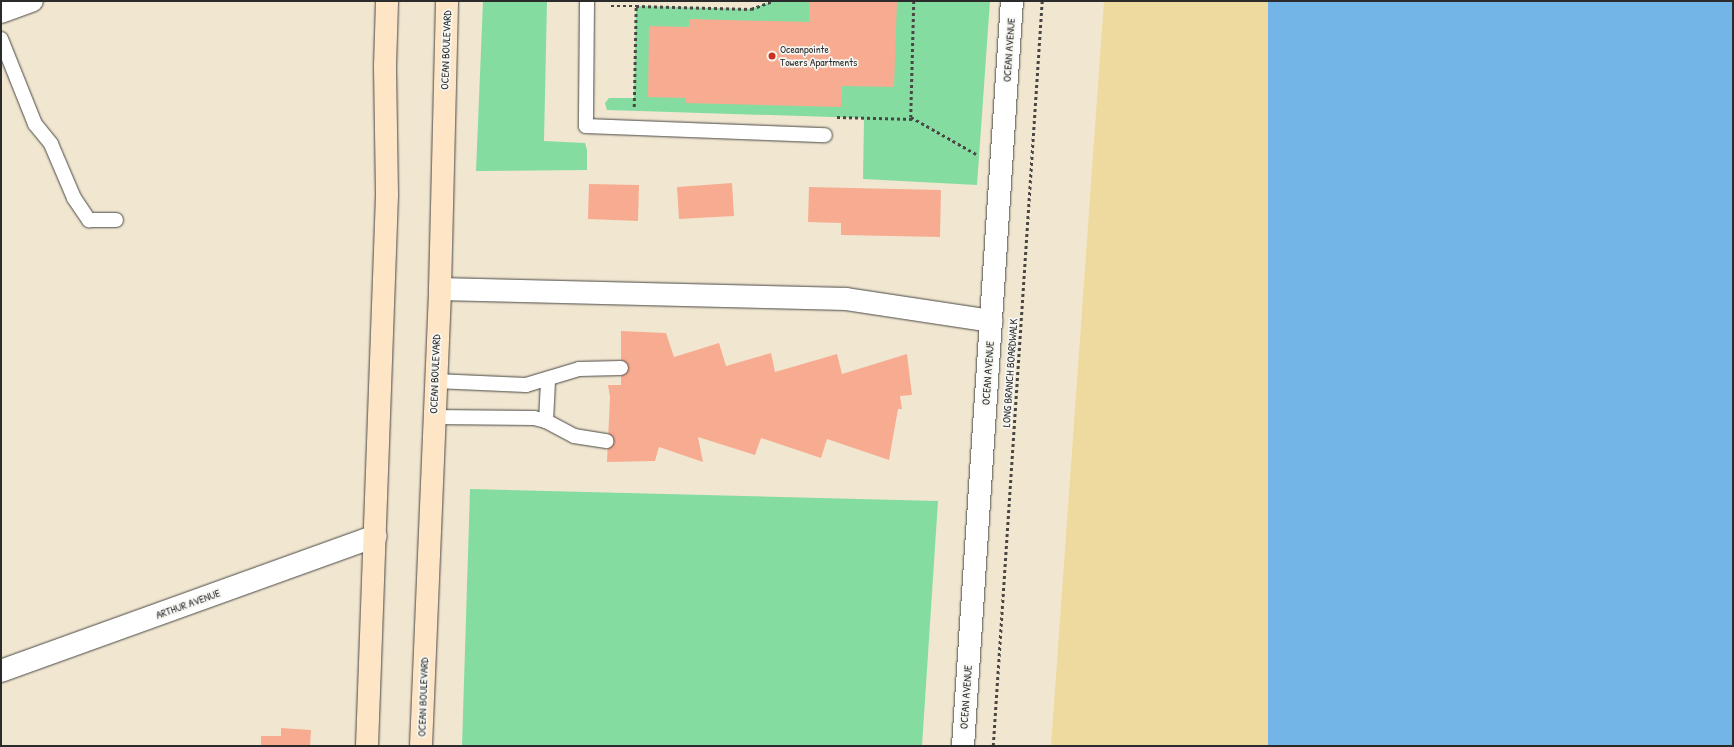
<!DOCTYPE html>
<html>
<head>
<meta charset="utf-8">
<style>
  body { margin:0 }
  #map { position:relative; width:1734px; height:747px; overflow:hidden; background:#f1e7d1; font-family:"Patrick Hand",sans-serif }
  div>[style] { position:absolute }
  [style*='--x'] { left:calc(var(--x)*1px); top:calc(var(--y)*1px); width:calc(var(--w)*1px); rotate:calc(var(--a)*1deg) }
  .green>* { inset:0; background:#85dca1 }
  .sand>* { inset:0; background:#eeda9e }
  .water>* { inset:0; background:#73b5e7 }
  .building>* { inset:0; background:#f7ac91 }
  .path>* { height:2.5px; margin-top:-1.25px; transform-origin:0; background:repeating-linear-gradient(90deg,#494744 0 3px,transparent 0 6px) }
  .roads { filter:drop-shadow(0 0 1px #494744) drop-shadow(0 0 1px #494744) }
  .service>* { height:14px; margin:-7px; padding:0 7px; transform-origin:7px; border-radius:7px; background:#fff }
  .minor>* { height:22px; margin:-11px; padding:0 11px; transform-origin:11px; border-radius:11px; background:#fff }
  .secondary>* { height:22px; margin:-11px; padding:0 11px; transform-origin:11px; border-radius:11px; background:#fee5c5 }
  .dots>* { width:11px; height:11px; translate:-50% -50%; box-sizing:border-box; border:2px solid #f6f6f2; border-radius:50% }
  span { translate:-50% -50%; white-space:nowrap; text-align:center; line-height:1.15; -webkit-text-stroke:3.5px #f6f6f2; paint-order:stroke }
  .street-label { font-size:11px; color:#2b2b2b }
  .poi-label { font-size:11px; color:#2b2b2b }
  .left { translate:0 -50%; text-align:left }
  .frame { position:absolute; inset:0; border:2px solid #2b2b2b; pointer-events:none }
</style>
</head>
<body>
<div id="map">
  <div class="green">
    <i style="clip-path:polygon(483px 1px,547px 1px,544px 141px,585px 143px,587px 150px,587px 170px,476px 171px)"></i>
    <i style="clip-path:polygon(773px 1px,990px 1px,977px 185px,863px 179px,864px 118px,607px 110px,605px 103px,609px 98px,634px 98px,636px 6px,751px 9px)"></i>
    <i style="clip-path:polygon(470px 489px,938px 501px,922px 746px,462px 746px)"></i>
  </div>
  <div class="sand">
    <i style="clip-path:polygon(1104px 1px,1673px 1px,1630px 746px,1051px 746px)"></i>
  </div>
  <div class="water">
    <i style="clip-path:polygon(1268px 1px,1733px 1px,1733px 746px,1268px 746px)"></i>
  </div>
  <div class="building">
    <i style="clip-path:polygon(809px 1px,897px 1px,894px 87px,842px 86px,841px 107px,686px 103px,686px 98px,648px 97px,649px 26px,689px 27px,689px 19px,809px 22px)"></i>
    <i style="clip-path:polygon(732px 183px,734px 216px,679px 219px,677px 187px)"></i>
    <i style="clip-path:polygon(589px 184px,639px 185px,638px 221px,588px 219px)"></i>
    <i style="clip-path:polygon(809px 187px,941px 190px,940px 237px,841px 235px,841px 223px,808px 222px)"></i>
    <i style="clip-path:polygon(621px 331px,666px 333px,674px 357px,719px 343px,726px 366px,771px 353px,775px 372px,837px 354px,842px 374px,907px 354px,912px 395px,900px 396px,902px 409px,898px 409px,889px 460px,827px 439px,821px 458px,761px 438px,755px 455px,698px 437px,703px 462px,659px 447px,655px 461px,607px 462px,610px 397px,608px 385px,621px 385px)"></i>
    <i style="clip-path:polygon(281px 728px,311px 730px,310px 746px,261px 746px,261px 736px,281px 736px)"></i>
  </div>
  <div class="path">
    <i style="--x:914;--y:1;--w:116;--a:91.5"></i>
    <i style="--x:911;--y:117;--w:75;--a:29.6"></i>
    <i style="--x:611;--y:6;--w:25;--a:0"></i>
    <i style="--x:634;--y:107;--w:101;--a:-88.9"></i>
    <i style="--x:636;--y:6;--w:115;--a:1.5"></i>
    <i style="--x:751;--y:9;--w:23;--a:-20"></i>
    <i style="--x:837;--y:117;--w:77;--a:1.5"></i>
    <i style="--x:993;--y:746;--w:747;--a:-86.24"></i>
  </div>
  <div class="roads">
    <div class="service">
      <i style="--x:587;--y:1;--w:125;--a:90.5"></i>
      <i style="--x:586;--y:126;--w:239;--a:2.2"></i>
      <i style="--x:1;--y:39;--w:92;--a:68.2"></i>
      <i style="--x:35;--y:124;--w:26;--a:51"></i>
      <i style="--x:51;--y:144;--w:59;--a:66.9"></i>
      <i style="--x:74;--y:198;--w:27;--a:56"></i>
      <i style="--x:89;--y:220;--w:27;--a:0"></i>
      <i style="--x:435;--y:381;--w:91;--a:2.5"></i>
      <i style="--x:526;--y:385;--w:55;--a:-16.8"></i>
      <i style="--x:579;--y:369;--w:42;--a:-1.4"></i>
      <i style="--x:434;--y:417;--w:100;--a:0.6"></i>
      <i style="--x:534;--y:418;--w:12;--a:14"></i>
      <i style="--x:546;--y:421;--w:32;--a:28"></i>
      <i style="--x:574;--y:436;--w:33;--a:9"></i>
      <i style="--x:546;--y:421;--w:40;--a:-87.1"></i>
    </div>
    <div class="minor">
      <i style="--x:1;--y:12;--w:33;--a:-20"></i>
      <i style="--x:440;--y:289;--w:406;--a:1.4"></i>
      <i style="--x:846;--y:299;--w:147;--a:8.6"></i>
      <i style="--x:1;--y:671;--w:398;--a:-19.8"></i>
      <i style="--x:963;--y:746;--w:747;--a:-86.24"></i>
    </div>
    <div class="secondary">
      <i style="--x:367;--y:746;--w:552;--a:-87.92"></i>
      <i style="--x:387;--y:194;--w:128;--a:-90.9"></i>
      <i style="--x:385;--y:66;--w:65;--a:-88.2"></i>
      <i style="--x:421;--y:746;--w:457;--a:-87.6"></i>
      <i style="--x:440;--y:289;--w:288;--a:-88.6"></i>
    </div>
  </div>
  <div class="dots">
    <i style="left:772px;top:56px;background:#c8321e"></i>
  </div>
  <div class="street-label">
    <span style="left:446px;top:50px;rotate:-88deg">OCEAN BOULEVARD</span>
    <span style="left:1009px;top:50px;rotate:-86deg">OCEAN AVENUE</span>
    <span style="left:988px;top:373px;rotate:-86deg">OCEAN AVENUE</span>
    <span style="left:1010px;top:373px;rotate:-86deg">LONG BRANCH BOARDWALK</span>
    <span style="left:435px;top:374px;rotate:-88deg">OCEAN BOULEVARD</span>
    <span style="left:188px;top:604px;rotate:-20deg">ARTHUR AVENUE</span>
    <span style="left:423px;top:697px;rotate:-88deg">OCEAN BOULEVARD</span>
    <span style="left:966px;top:697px;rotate:-86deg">OCEAN AVENUE</span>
  </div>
  <div class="poi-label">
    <span class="left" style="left:780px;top:56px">Oceanpointe<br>Towers Apartments</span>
  </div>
  <div class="frame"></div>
</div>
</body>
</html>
